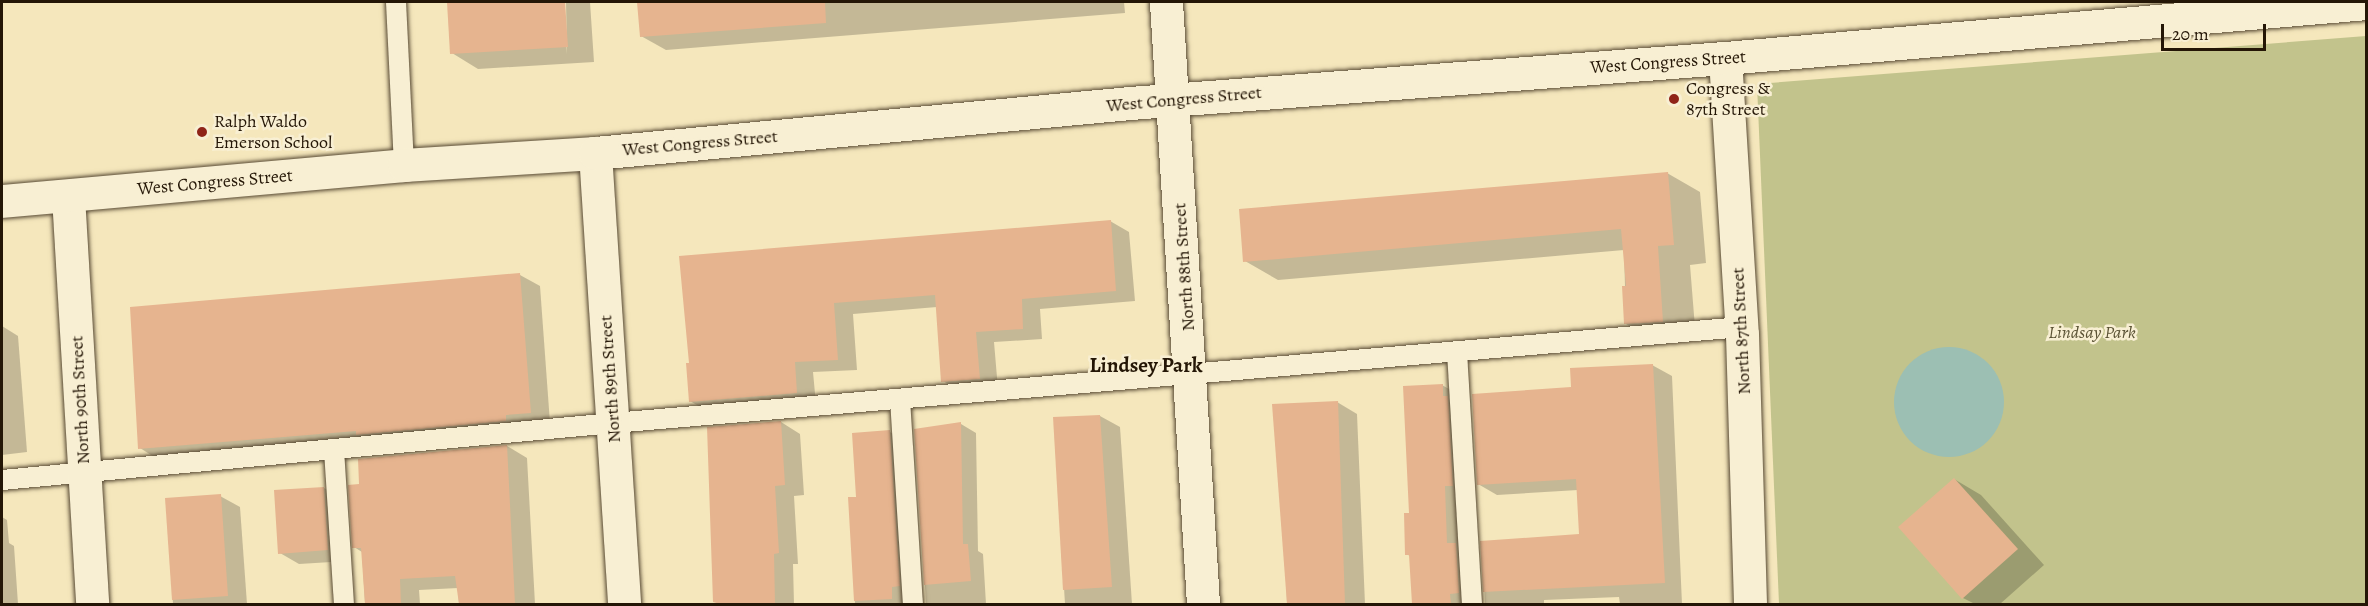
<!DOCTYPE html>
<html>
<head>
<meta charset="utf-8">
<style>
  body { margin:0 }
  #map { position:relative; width:2368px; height:606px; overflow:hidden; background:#f5e7bc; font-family:Alegreya,serif }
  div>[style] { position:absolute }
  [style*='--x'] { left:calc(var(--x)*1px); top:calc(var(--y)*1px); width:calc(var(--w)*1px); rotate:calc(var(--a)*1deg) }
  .green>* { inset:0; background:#c2c38c }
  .water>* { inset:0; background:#9cbfb3 }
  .round { border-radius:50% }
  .shadow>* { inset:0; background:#0003 }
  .building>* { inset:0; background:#e6b48f }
  .roads { filter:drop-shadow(0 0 2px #584a34) drop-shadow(0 0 2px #584a34) }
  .service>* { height:20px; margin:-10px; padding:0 10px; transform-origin:10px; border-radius:10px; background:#f8efd3 }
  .minor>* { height:33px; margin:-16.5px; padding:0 16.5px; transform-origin:16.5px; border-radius:16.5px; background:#f8efd3 }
  .tertiary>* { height:33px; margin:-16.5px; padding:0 16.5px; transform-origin:16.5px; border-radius:16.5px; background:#f8efd3 }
  .dots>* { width:16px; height:16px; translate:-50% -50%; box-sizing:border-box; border:3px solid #f8efd3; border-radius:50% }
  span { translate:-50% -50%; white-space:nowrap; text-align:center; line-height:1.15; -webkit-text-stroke:5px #f8efd3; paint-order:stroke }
  .street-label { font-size:18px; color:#241606 }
  .poi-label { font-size:18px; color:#241606 }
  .left { translate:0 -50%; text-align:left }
  .park-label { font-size:18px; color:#5b5335; font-style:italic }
  .quarter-label { font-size:21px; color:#241606; font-weight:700 }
  .frame { position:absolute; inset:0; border:3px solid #241606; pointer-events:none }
  .scale { position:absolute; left:2161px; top:24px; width:105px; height:27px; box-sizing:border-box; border:3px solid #241606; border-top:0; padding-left:8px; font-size:18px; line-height:21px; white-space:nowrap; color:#241606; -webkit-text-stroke:4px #f8efd3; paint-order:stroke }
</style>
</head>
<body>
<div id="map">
  <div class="green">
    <i style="clip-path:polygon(2366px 36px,2366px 604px,1779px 604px,1757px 84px)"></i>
  </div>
  <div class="water">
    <i class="round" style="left:1894px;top:347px;width:110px;height:110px"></i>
  </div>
  <div class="shadow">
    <i style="clip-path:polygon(448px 2px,563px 2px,567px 54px,566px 2px,590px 2px,594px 62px,478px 69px,452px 53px)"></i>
    <i style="clip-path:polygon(639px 2px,1124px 2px,1125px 13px,666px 50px,641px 36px)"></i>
    <i style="clip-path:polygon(1667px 173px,1700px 192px,1706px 263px,1690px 265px,1696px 340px,1659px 343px,1626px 324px,1624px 250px,1278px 280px,1245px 261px)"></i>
    <i style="clip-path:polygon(1110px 221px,1129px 232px,1135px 301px,1040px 309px,1042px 339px,994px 342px,998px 389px,962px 392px,943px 381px,937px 307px,853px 314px,857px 370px,813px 372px,816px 404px,709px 412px,690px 401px,691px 364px,681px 257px)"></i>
    <i style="clip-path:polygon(520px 275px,540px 286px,550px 423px,159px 460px,140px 448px)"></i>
    <i style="clip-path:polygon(2px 326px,18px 336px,27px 452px,2px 455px)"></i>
    <i style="clip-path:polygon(1652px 365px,1672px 376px,1682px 604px,1620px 604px,1619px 597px,1544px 600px,1544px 604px,1485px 604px,1482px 542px,1581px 536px,1578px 490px,1497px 495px,1478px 484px,1573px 389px)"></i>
    <i style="clip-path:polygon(1442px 385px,1461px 396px,1478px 604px,1414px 604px,1411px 557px,1407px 554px,1410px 514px)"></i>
    <i style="clip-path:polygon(1337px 402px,1357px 414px,1365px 604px,1287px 604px,1286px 569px)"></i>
    <i style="clip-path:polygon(1100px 416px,1120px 427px,1132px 604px,1065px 604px,1054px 419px)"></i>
    <i style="clip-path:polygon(781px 422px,800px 434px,804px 495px,794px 496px,798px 564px,793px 564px,794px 604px,721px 604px,715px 601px)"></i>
    <i style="clip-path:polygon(961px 424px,976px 433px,978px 551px,983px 554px,986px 604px,926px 604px,916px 430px)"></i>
    <i style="clip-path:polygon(890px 432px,905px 441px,916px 604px,855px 604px,850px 499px,857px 498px)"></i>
    <i style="clip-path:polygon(507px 446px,527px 458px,535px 604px,459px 604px,458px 588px,419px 590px,420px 604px,357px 604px,365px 603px,362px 552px,354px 547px,361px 486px,359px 460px)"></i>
    <i style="clip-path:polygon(1954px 479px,1981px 495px,2044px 565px,2000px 604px,1975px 604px,1963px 598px)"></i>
    <i style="clip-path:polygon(324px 488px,344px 500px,348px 561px,299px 564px,280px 553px)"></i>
    <i style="clip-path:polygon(220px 496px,240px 507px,247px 604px,173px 604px,167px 499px)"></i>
    <i style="clip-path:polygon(2px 517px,7px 520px,9px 543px,14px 546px,18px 604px,2px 604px)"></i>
  </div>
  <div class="building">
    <i style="clip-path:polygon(447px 2px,565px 2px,568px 47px,450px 54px)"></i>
    <i style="clip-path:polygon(637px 2px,825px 2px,826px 23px,640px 37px)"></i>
    <i style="clip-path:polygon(1668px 172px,1674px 245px,1658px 246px,1663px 322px,1624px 324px,1622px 286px,1626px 286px,1621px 229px,1243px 262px,1239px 209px)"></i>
    <i style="clip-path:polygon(1111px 220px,1116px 291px,1022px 299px,1023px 329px,976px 332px,980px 379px,941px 382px,935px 295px,834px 303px,838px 360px,795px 362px,797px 393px,689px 402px,686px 363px,689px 363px,679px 256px)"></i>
    <i style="clip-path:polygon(520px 273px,531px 413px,506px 415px,506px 421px,356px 435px,356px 431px,138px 449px,130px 307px)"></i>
    <i style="clip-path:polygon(1653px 364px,1665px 583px,1483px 592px,1480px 541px,1579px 534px,1576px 479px,1477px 485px,1472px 394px,1571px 387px,1570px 368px)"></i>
    <i style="clip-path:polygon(1443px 384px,1443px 396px,1448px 396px,1453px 486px,1445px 486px,1447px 543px,1456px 543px,1459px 593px,1450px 594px,1451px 604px,1412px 604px,1409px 555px,1405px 555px,1404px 513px,1409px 513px,1403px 386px)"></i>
    <i style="clip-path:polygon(1338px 401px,1345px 604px,1287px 604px,1272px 404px)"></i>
    <i style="clip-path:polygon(1100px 415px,1112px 587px,1063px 590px,1053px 417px)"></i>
    <i style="clip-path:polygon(781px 421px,785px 485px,775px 486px,779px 553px,774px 554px,775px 604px,720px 604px,713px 602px,707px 427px)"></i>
    <i style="clip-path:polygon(961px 422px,963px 544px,968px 544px,971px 581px,924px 585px,914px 429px)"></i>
    <i style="clip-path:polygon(890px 430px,900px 586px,892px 587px,892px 599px,854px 601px,848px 497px,856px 497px,852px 433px)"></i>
    <i style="clip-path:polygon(507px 445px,515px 604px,459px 604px,455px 576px,400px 579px,401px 604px,365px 604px,361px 548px,352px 548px,348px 485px,359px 484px,358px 459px)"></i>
    <i style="clip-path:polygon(1954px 478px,2018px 549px,1962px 599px,1898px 527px)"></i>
    <i style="clip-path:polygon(324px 487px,328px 550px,278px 554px,274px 490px)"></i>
    <i style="clip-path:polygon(221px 494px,228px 596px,172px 600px,165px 498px)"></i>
  </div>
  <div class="roads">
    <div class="service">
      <i style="--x:396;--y:2;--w:163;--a:87.2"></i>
      <i style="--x:1457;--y:352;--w:252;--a:86.6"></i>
      <i style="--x:900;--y:399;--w:205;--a:86.4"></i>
      <i style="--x:334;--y:450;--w:154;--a:86.3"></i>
      <i style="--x:2;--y:480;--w:614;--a:-5.33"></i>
      <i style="--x:613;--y:423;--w:1132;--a:-4.86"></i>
    </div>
    <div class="minor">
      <i style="--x:1166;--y:2;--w:603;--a:86.48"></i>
      <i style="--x:1725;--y:58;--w:277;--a:86.5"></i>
      <i style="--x:1742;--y:334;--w:270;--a:88.3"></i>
      <i style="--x:595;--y:153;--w:452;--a:86.3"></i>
      <i style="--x:68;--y:196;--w:409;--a:86.6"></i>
    </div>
    <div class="tertiary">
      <i style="--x:2;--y:201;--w:404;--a:-5.1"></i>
      <i style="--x:404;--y:165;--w:191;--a:-3.6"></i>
      <i style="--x:595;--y:153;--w:537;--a:-5.34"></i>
      <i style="--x:1130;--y:103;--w:597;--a:-4.33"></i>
      <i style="--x:1725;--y:58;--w:643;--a:-4.9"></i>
    </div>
  </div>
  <div class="dots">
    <i style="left:1674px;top:99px;background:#8f2418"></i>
    <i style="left:202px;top:132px;background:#8f2418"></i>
  </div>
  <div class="street-label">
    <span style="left:1668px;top:62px;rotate:-4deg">West Congress Street</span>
    <span style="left:1184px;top:99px;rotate:-5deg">West Congress Street</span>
    <span style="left:700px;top:143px;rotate:-5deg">West Congress Street</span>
    <span style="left:215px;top:182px;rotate:-5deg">West Congress Street</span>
    <span style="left:1184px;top:267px;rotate:-94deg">North 88th Street</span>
    <span style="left:1741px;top:331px;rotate:-93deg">North 87th Street</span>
    <span style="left:610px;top:379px;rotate:-94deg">North 89th Street</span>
    <span style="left:80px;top:400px;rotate:-93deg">North 90th Street</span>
  </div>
  <div class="poi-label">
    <span class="left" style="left:1686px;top:99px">Congress &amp;<br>87th Street</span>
    <span class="left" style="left:214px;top:132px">Ralph Waldo<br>Emerson School</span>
  </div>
  <div class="park-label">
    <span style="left:2092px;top:332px">Lindsay Park</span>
  </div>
  <div class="quarter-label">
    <span style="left:1146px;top:365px">Lindsey Park</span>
  </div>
  <div class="frame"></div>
  <div class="scale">20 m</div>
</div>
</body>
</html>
